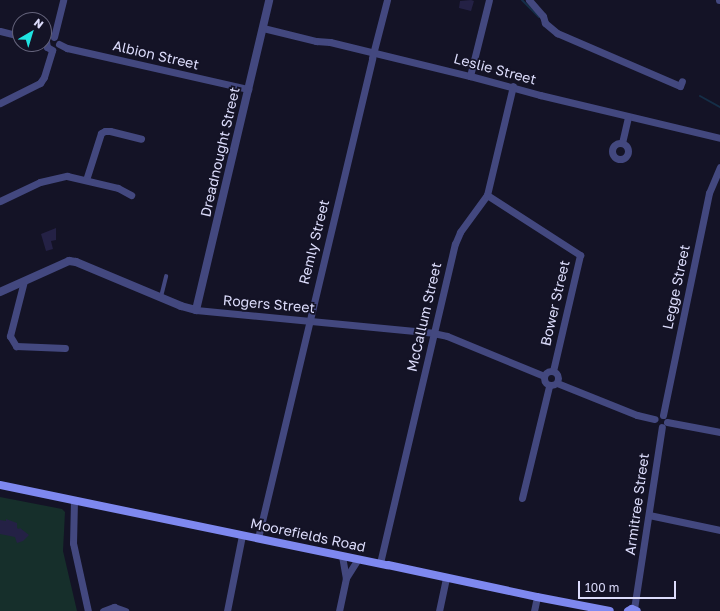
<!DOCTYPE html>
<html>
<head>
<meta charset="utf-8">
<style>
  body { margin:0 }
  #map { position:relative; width:720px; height:611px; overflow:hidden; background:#141326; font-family:"Golos Text",sans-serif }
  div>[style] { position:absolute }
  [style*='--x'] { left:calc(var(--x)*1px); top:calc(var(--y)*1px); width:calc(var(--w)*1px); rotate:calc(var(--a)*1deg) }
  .green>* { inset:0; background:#162f2b }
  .stream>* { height:2px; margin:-1px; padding:0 1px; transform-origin:1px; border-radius:1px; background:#152e47 }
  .building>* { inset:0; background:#242145 }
  .service>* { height:3.5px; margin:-1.75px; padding:0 1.75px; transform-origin:1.75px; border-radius:1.75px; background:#43487f }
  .minor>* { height:7px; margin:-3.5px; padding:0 3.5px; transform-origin:3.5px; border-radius:3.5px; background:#43487f }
  .minor>.ring { margin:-3.5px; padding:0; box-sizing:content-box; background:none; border:7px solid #43487f; border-radius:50% }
  .tertiary>* { height:8px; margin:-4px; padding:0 4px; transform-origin:4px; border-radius:4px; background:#43487f }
  .secondary>* { height:8px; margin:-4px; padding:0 4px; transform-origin:4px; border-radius:4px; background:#7e88ef }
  span { translate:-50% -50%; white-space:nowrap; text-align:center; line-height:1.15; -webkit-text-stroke:3.5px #141326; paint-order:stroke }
  .street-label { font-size:14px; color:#dcdcfb }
  .north { position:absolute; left:12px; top:12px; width:40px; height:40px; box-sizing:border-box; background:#141326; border:1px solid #64637b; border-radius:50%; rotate:38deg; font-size:11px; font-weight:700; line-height:16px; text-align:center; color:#dcdcfb }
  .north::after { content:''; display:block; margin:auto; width:14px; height:18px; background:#1fe3e1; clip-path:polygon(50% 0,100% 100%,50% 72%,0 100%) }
  .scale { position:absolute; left:578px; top:581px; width:98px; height:18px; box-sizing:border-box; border:2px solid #dcdcfb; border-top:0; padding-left:5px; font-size:12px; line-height:14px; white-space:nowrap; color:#dcdcfb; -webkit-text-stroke:3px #141326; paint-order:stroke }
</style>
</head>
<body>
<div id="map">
  <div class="green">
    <i style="clip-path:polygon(0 497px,62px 509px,65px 512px,63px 551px,77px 611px,0 611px)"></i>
  </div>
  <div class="stream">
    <i style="--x:522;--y:0;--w:24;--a:45"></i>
    <i style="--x:700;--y:96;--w:23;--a:29"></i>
  </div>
  <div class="building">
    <i style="clip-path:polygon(471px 0,474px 1px,471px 11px,459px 8px,460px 1px)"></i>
    <i style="clip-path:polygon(56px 228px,56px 240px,51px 241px,53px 249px,46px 251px,41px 234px)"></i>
    <i style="clip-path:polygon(6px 519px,17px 523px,17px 528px,19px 529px,20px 528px,29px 535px,23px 541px,17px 543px,15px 537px,0 534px,0 520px,6px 521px)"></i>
  </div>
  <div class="service">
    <i style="--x:161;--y:297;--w:21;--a:-76"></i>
  </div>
  <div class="minor">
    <i style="--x:529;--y:0;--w:21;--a:49"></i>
    <i style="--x:543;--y:16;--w:7;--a:74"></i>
    <i style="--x:545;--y:23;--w:16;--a:40"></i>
    <i style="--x:557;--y:33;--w:134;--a:23.3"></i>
    <i style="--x:680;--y:86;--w:5;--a:-68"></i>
    <i style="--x:719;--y:0;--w:1;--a:0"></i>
    <i style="--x:263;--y:28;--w:55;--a:13.8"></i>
    <i style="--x:316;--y:41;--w:14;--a:4"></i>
    <i style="--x:330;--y:42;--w:144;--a:13.7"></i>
    <i style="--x:470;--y:76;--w:73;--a:15.2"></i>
    <i style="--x:540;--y:95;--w:185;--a:13.4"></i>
    <i style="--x:0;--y:31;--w:21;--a:14"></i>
    <i style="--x:54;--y:37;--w:38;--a:-76"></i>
    <i style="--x:46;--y:41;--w:6;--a:81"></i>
    <i style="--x:47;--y:47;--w:6;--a:31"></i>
    <i style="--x:59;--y:44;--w:9;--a:27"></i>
    <i style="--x:67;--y:48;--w:186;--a:12.8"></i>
    <i style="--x:470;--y:76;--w:78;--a:-76"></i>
    <i style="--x:0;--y:103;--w:45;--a:-26.6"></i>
    <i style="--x:40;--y:83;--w:7;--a:-56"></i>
    <i style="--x:44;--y:77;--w:28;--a:-73"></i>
    <i style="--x:622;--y:143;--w:27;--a:-77"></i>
    <i class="ring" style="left:612px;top:143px;width:9px;height:9px"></i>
    <i style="--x:86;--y:180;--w:49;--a:-72.3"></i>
    <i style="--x:101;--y:133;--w:4;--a:-27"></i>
    <i style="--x:105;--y:131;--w:5;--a:0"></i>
    <i style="--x:110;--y:131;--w:32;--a:14"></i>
    <i style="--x:487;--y:195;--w:111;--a:32.8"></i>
    <i style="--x:580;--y:255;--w:119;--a:103.1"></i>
    <i style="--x:0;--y:201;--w:44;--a:-25.4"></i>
    <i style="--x:40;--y:182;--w:28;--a:-13"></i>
    <i style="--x:67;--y:176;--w:52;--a:13.2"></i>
    <i style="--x:118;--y:188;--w:15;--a:28"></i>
    <i style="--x:24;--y:281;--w:57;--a:104.3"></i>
    <i style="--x:10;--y:336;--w:12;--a:59"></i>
    <i style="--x:16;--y:346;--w:49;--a:2.3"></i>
    <i style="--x:196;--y:310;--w:238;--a:5.5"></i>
    <i style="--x:433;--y:333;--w:14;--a:12"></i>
    <i style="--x:447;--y:336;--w:105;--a:22.4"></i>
    <i class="ring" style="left:544px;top:371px;width:7px;height:7px"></i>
    <i style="--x:557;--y:383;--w:86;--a:21.8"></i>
    <i style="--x:637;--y:415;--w:18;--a:13"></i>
    <i style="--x:663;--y:415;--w:227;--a:-78.3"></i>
    <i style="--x:709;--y:193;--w:28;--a:-67"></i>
    <i style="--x:667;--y:422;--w:54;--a:10.7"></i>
    <i style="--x:522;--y:498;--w:115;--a:-76.4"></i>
    <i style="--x:74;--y:500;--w:43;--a:91.3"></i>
    <i style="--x:73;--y:543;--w:70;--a:77.6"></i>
    <i style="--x:649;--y:515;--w:73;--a:11.9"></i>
    <i style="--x:258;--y:538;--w:493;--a:-76.6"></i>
    <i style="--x:372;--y:58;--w:60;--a:-75.5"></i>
    <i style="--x:342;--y:556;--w:22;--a:80"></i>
    <i style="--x:380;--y:563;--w:328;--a:-76.8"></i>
    <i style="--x:455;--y:244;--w:13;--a:-67"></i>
    <i style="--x:460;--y:232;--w:46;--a:-53.9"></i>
    <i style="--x:487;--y:195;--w:112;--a:-76.6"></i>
    <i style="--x:634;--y:609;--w:184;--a:-81.3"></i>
    <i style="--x:103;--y:611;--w:12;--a:-20"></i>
    <i style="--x:114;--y:607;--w:12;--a:20"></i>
    <i style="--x:227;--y:611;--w:77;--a:-78.8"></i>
    <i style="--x:339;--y:611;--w:34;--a:-78"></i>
    <i style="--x:346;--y:578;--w:22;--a:-58"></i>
    <i style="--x:439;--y:611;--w:34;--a:-78"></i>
    <i style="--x:534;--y:611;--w:14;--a:-78"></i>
  </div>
  <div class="tertiary">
    <i style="--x:0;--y:292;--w:76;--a:-24.2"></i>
    <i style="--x:69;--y:261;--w:7;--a:8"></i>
    <i style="--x:76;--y:262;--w:114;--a:22.7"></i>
    <i style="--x:181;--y:306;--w:16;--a:15"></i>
    <i style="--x:196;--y:310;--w:318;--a:-76.7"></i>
  </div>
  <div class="secondary">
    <i style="--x:0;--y:485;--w:396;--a:11.7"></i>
    <i style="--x:388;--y:565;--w:152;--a:12.1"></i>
    <i style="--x:537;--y:597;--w:74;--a:10.9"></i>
    <i style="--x:628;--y:611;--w:4;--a:-27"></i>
    <i style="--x:632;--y:609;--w:5;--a:22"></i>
  </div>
  <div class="street-label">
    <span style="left:156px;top:55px;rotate:13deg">Albion Street</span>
    <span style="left:495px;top:69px;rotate:15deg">Leslie Street</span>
    <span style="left:220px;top:152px;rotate:-77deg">Dreadnought Street</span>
    <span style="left:314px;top:242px;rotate:-76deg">Remly Street</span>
    <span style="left:676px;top:287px;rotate:-78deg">Legge Street</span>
    <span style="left:555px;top:303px;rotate:-77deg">Bower Street</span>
    <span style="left:269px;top:304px;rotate:5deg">Rogers Street</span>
    <span style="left:424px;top:317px;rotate:-77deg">McCallum Street</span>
    <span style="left:637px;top:504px;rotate:-82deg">Armitree Street</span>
    <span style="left:308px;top:535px;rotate:12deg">Moorefields Road</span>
  </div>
  <div class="north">N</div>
  <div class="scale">100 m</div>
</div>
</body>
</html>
